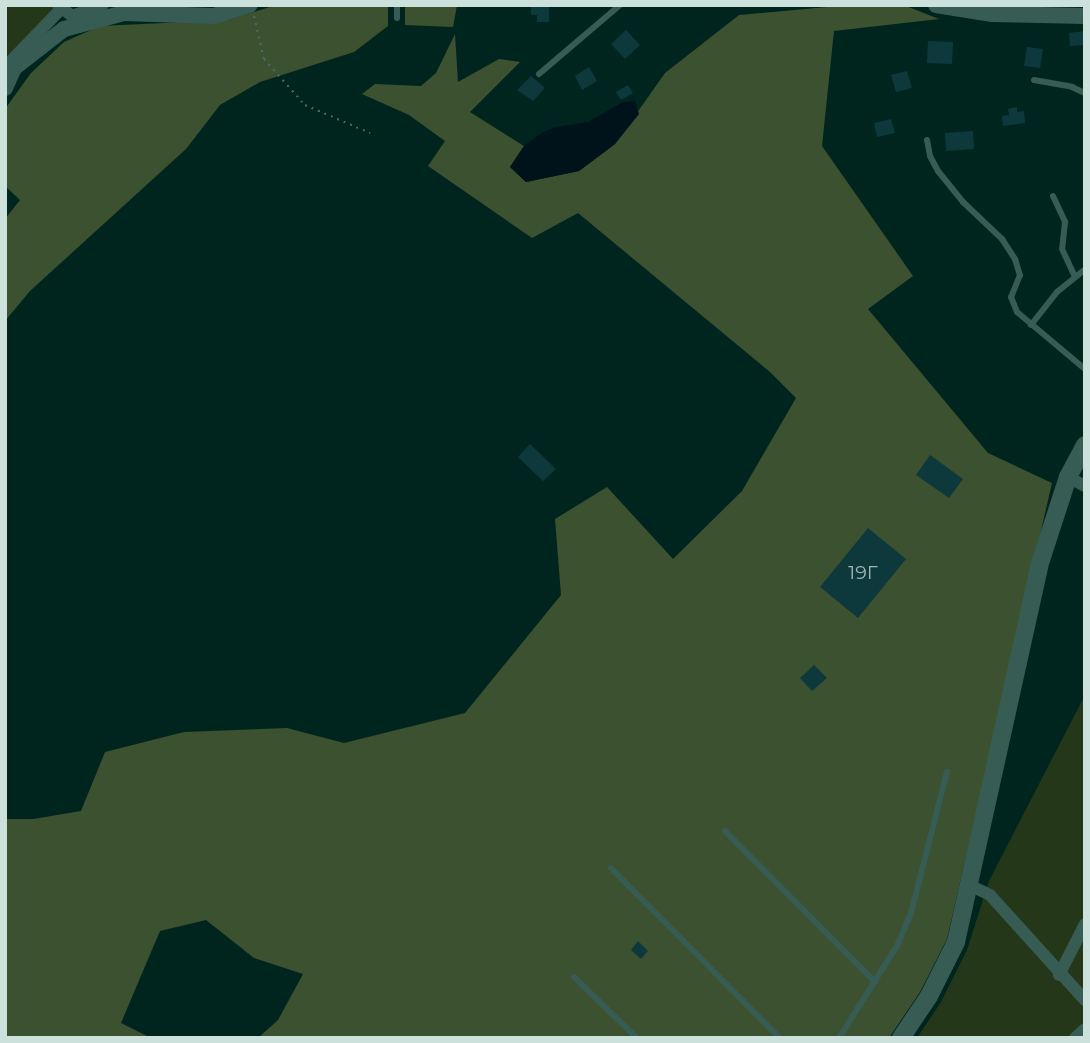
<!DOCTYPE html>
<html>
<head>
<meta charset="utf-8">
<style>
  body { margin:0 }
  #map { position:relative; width:1090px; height:1043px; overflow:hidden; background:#00251f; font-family:Montserrat,sans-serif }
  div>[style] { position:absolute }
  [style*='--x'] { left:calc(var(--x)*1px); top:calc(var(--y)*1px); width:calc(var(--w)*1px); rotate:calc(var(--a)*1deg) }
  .green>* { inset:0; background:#243819 }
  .forest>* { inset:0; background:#3b5130 }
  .water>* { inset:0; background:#00131b }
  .building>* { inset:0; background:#0e393c }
  .path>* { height:2px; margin-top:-1px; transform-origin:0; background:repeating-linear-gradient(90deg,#4a6963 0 2px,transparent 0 7px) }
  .service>* { height:6px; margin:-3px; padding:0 3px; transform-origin:3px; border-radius:3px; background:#365c54 }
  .minor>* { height:12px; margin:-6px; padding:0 6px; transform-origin:6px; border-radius:6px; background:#365c54 }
  .tertiary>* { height:16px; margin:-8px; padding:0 8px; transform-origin:8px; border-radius:8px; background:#365c54 }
  .secondary>* { height:18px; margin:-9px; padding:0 9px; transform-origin:9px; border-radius:9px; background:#365c54 }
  span { translate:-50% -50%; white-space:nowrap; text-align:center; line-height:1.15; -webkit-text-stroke:7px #00251f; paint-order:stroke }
  .number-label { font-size:19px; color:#9db7b4 }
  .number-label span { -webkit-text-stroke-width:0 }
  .frame { position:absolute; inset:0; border:7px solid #cde1dc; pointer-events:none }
</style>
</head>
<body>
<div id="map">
  <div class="green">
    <i style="clip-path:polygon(5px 5px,73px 5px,53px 10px,5px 58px)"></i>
    <i style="clip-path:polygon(1085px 695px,1085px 1038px,917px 1038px,941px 1002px,967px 950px,989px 881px)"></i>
  </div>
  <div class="forest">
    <i style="clip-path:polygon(276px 5px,388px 5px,388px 26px,354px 52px,260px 82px,220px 105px,186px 149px,30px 291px,5px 321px,5px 219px,20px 200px,5px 186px,5px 109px,31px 73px,64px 42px,100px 26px,228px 20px)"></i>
    <i style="clip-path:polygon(405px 5px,457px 5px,453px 27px,405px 25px)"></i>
    <i style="clip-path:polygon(906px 6px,939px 19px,834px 31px,822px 146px,913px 276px,868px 309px,988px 453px,1052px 483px,947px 939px,920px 992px,889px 1038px,258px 1038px,278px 1020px,303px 974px,254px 958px,206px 920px,160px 931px,121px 1023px,151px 1038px,5px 1038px,5px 819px,33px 819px,81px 811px,105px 752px,184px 732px,287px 728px,344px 743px,465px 713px,561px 595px,555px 519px,607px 487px,673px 559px,742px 491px,796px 398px,770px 372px,578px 213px,532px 238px,428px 166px,445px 141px,409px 115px,362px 94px,375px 84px,421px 86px,436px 73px,455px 34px,458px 82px,499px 59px,520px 62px,470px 112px,524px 146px,510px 167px,526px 182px,579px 171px,615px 144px,665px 73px,739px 15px,827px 7px)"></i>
  </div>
  <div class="water">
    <i style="clip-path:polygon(635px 101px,639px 114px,615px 144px,579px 171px,526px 182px,510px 167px,524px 146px,543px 132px,555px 127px,588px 122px,623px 102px)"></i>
  </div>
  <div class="building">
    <i style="clip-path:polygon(531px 5px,549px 5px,549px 22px,537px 22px,537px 15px,531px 15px)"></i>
    <i style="clip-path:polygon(626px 30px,640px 45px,625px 59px,611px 44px)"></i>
    <i style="clip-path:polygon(1085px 31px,1085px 45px,1070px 46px,1069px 33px)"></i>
    <i style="clip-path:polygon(928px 41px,953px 42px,952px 64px,927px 63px)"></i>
    <i style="clip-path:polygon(1027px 47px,1043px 49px,1040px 68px,1024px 66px)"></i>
    <i style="clip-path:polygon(589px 67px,597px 81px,582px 90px,575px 76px)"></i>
    <i style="clip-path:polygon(907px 71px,912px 88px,896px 92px,891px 75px)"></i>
    <i style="clip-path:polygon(531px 76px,545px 88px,533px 101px,517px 90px)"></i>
    <i style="clip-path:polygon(628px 85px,633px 93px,621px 100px,616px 92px)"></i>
    <i style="clip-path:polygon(1017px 107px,1017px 112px,1024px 111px,1025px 123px,1003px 126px,1002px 116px,1009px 115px,1008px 109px)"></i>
    <i style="clip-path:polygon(891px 119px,895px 133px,877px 137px,874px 123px)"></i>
    <i style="clip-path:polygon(973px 131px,974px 149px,946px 151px,945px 133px)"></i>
    <i style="clip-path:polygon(530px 444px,556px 469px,543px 481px,518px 457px)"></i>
    <i style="clip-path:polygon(930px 455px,963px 479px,949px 498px,916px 475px)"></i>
    <i style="clip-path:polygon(868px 528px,906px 559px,858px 618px,820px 587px)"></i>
    <i style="clip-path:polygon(814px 665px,827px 678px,812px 691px,800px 678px)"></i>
    <i style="clip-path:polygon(638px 941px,648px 951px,641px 959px,631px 950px)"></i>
  </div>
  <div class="path">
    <i style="--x:254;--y:16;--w:44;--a:76.9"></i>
    <i style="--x:264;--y:59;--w:62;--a:48.3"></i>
    <i style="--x:305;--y:105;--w:71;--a:23.3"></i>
  </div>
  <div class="service">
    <i style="--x:397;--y:18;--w:13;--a:-90"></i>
    <i style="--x:539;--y:74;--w:106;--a:-40.4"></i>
    <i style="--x:1034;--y:80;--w:39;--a:10"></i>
    <i style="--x:1072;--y:87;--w:14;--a:25"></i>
    <i style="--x:927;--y:140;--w:16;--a:79"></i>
    <i style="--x:930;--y:156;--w:17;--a:62"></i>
    <i style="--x:938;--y:171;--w:40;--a:51"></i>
    <i style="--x:963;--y:202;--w:54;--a:43.5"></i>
    <i style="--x:1002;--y:239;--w:24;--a:57"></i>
    <i style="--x:1015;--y:259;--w:17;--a:73"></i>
    <i style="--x:1020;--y:275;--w:24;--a:112"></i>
    <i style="--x:1011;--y:297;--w:16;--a:68"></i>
    <i style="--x:1017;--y:312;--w:89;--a:40"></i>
    <i style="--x:1053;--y:196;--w:29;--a:65"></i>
    <i style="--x:1065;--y:222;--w:27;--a:96"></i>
    <i style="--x:1062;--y:249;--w:29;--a:65"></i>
    <i style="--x:1031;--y:325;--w:42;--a:-51.8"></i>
    <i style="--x:1057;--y:292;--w:36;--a:-39"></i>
    <i style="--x:725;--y:831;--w:213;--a:45.2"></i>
    <i style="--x:611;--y:868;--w:240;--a:45.2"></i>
    <i style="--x:574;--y:977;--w:88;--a:44.1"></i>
    <i style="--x:839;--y:1038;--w:109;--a:-57.8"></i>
    <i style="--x:897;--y:946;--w:36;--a:-67"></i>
    <i style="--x:911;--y:913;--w:146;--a:-75.7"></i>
  </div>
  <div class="minor">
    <i style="--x:58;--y:5;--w:18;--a:38"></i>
    <i style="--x:72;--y:16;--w:33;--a:-20"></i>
    <i style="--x:5;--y:67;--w:82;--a:-46"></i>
    <i style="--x:1068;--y:477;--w:19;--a:28"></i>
    <i style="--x:971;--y:886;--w:21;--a:25"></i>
    <i style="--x:990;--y:895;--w:142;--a:47.9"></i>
    <i style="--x:1059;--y:975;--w:57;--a:-63"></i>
    <i style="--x:1075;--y:1038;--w:13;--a:-42"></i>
  </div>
  <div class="tertiary">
    <i style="--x:936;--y:5;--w:57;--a:9.1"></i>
    <i style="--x:992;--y:14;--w:93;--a:1.2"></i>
    <i style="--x:5;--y:88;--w:22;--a:-66"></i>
    <i style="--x:14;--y:68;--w:63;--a:-38"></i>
    <i style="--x:64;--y:29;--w:62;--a:-14.9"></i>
    <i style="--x:124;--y:13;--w:90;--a:1.9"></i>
    <i style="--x:214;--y:16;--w:37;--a:-17"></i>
  </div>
  <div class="secondary">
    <i style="--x:901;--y:1038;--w:50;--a:-56.3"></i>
    <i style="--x:929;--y:996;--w:60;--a:-63.4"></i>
    <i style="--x:956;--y:942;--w:391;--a:-77.5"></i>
    <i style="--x:1041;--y:560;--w:87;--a:-72"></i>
    <i style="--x:1068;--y:477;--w:36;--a:-62"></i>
  </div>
  <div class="number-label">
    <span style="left:863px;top:573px">19Г</span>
  </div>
  <div class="frame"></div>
</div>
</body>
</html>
